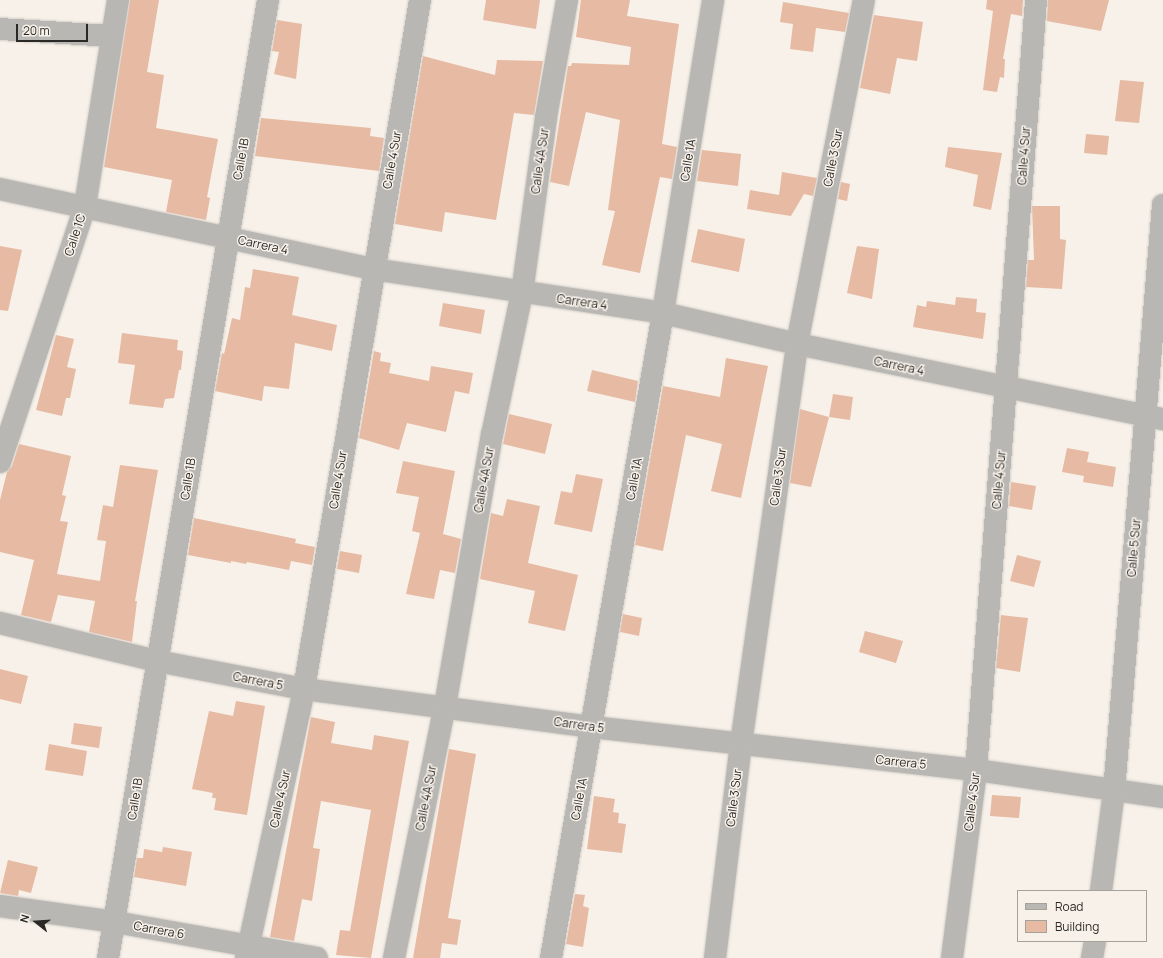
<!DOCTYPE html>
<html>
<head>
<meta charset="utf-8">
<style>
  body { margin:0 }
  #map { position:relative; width:1163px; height:958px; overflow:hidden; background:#f7f1e9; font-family:Manrope,sans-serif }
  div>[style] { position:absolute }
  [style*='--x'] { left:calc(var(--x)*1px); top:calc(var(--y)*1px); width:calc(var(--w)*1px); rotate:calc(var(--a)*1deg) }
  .building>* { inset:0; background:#e7baa3 }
  .roads { filter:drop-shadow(0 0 1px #d2cdc6) drop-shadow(0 0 1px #d2cdc6) }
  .street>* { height:22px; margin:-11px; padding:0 11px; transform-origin:11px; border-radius:11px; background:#b9b7b4 }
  span { translate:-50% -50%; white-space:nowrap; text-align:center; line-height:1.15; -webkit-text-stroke:3px #f7f1e9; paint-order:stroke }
  .street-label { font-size:12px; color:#2b2926 }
  .legend { position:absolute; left:1017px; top:890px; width:130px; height:52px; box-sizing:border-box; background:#f7f1e9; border:1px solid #a5a19b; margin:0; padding:5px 7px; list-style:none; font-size:12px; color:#2b2926 }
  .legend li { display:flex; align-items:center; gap:8px; height:20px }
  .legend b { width:20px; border:1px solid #a5a19b }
  .north { position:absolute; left:16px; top:902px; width:40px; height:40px; -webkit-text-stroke:3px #f7f1e9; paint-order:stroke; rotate:287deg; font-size:11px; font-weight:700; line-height:16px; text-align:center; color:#2b2926 }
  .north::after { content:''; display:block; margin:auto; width:14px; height:18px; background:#2b2926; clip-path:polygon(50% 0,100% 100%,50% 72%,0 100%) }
  .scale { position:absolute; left:16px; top:24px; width:72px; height:18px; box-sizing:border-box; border:2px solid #2b2926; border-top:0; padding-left:5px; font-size:12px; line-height:14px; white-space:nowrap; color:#2b2926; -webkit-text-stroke:3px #f7f1e9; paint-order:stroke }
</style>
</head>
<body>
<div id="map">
  <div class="building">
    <i style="clip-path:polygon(130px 0,159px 0,147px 72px,164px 75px,156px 128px,218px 139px,207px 197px,210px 198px,206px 220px,166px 212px,172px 180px,104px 167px)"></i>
    <i style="clip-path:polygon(486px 0,540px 0,536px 29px,483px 20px)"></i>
    <i style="clip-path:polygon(581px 0,630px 0,627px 16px,679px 24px,662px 144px,677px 147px,672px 179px,660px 177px,640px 273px,602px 265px,615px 211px,608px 210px,620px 120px,586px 112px,569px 186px,550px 182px,568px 66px,571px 66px,572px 63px,629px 65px,631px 47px,576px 37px)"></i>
    <i style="clip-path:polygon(987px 0,1023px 0,1022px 16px,1011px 14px,1003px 59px,1005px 59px,1004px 78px,1000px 77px,997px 92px,983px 90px,993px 11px,986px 9px)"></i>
    <i style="clip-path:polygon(1048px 0,1109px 0,1101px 31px,1047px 21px)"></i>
    <i style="clip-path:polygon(783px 2px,849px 13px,845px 32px,816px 28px,813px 52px,790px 49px,793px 24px,780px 22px)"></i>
    <i style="clip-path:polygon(874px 15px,923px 22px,917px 61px,897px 58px,890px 94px,860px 88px)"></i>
    <i style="clip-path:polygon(277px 20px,302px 24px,296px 79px,274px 74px,279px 52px,272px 51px)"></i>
    <i style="clip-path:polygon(423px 56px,495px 75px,497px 60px,543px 61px,534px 115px,514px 113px,496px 220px,445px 212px,442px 232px,395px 224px)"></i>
    <i style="clip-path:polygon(1120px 80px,1144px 82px,1139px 123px,1115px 121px)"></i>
    <i style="clip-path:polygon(261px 118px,371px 128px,370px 136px,384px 138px,379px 171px,255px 156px)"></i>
    <i style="clip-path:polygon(1086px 134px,1109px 136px,1107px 155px,1084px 153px)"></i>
    <i style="clip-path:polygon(948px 147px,1002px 153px,991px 210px,973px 206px,978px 175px,945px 167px)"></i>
    <i style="clip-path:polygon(702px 150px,741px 154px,738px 186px,697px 181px)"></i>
    <i style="clip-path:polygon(782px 172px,817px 178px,813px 196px,804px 194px,791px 216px,747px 209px,750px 190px,779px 195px)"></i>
    <i style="clip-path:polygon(841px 182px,850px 184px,847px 201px,838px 199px)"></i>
    <i style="clip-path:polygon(1032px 206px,1060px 206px,1060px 239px,1066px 240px,1062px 289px,1026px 287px,1028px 260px,1034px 260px)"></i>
    <i style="clip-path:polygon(698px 229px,745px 239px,739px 272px,691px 262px)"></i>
    <i style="clip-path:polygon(0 246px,22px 250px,8px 311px,0 310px)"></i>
    <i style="clip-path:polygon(857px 246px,879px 249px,872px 299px,847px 293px)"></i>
    <i style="clip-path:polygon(253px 269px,299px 277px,292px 315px,337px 325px,332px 351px,295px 343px,289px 389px,264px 386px,262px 401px,215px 391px,222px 353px,224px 354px,232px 318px,240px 320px,245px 287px,250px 288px)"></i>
    <i style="clip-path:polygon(956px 297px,977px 299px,976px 312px,986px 313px,983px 339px,913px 327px,917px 305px,926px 307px,927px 301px,955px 305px)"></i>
    <i style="clip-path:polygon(443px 303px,485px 310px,481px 334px,439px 326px)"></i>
    <i style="clip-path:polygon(122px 333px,178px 340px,177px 350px,183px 351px,181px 370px,179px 370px,174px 398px,165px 399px,163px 408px,129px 404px,135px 365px,118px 363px)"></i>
    <i style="clip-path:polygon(56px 335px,74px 339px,67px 367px,76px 369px,70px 398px,66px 398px,62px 416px,36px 410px)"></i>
    <i style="clip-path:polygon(374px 351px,381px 353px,380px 361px,391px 363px,389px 373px,429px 381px,431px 366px,473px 373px,469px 394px,455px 391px,446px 432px,407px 423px,399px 450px,359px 438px)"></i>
    <i style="clip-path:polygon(726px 358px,768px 366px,741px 498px,711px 491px,722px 444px,686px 435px,663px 551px,635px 545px,663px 386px,720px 397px)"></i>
    <i style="clip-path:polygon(592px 370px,638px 381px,635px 402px,587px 391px)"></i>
    <i style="clip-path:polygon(833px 394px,853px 397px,850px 420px,829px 417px)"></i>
    <i style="clip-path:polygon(800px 409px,829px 417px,811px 487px,790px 483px)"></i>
    <i style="clip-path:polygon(509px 414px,552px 424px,545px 454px,503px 444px)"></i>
    <i style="clip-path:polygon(19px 444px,71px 456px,62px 495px,66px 496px,60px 521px,68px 522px,57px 574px,100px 581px,106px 541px,97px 540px,103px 505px,113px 507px,120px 465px,158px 470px,135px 601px,137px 601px,132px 642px,89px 632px,95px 601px,58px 595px,51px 622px,21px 615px,34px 560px,0 552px,0 500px,7px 472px,12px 466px)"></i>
    <i style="clip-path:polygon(1067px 448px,1089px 452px,1087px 462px,1116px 467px,1113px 487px,1083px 482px,1084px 476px,1062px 472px)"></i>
    <i style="clip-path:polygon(403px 461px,455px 471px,443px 534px,461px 539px,455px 573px,440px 570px,434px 599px,406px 594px,420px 533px,412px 531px,419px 497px,396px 493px)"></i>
    <i style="clip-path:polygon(576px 474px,603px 479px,592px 532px,554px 524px,561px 491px,572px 493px)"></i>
    <i style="clip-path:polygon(1011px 482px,1036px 486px,1032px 510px,1009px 506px)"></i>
    <i style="clip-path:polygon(507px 499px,540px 506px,528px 563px,578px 575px,565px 631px,528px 623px,535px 591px,480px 579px,491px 513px,503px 516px)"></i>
    <i style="clip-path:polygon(194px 518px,296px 539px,295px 543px,315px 547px,312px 565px,291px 561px,289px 570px,247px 562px,246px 564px,231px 561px,231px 563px,188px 555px)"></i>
    <i style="clip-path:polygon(340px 551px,362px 555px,359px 573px,337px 569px)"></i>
    <i style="clip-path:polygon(1017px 555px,1041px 561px,1034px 587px,1010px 581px)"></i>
    <i style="clip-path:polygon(623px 614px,642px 618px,639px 636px,620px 632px)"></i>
    <i style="clip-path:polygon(1001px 615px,1028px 618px,1020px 672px,996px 668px)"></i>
    <i style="clip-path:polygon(865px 631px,903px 641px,896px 663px,859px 652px)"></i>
    <i style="clip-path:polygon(0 669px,28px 676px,21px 704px,0 699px)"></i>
    <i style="clip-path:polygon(236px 701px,265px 706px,247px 815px,214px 810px,216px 798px,212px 798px,213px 793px,192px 789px,209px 711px,233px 716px)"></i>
    <i style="clip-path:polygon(311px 717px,335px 722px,331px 743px,372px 750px,374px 735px,409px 741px,371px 958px,336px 955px,340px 930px,350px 931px,371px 810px,321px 801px,313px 848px,320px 849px,312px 901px,302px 899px,294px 941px,270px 937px)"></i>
    <i style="clip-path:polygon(74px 723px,102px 727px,99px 748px,71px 744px)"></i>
    <i style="clip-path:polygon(49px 744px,87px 751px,83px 776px,45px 770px)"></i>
    <i style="clip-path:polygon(449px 749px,476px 754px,448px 918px,461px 920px,457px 945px,442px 943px,440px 958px,413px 958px)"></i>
    <i style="clip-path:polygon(992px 795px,1021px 797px,1019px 818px,990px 816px)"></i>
    <i style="clip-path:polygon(594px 796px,615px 799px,613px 812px,619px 813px,618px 823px,626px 824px,622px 853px,587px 849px)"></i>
    <i style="clip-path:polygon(163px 847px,192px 852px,186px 886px,134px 877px,137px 858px,143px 858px,144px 849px,162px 852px)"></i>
    <i style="clip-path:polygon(8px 860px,38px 867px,31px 893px,19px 890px,18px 896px,0 893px)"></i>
    <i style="clip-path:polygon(575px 894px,585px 895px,583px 906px,589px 908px,583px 947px,566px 944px)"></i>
  </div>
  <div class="roads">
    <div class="street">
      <i style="--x:0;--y:29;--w:112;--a:3.6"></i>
      <i style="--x:0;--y:189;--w:381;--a:12.1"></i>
      <i style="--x:373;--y:269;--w:293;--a:8.6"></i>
      <i style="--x:663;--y:313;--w:138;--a:13"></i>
      <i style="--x:797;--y:344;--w:374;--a:11.6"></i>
      <i style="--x:0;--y:462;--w:270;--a:-71.6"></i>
      <i style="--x:85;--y:206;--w:209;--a:-80.9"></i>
      <i style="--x:0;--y:623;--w:162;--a:13.6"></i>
      <i style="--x:157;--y:661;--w:150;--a:10.8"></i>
      <i style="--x:304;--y:689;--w:290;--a:7.5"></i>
      <i style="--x:592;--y:727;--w:386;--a:6.4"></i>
      <i style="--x:976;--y:770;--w:189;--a:8.2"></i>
      <i style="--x:1101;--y:891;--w:101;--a:-82.6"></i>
      <i style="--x:1114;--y:791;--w:588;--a:-85.22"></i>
      <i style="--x:0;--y:906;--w:116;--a:7.9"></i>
      <i style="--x:115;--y:922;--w:205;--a:10.1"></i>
      <i style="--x:108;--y:958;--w:971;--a:-80.52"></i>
      <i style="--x:246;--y:958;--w:275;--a:-77.8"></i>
      <i style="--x:304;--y:689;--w:699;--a:-80.44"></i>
      <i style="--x:394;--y:958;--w:257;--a:-78.6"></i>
      <i style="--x:445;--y:706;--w:275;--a:-80.2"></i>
      <i style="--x:492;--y:435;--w:145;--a:-78.1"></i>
      <i style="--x:522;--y:293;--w:178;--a:-82.2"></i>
      <i style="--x:546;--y:117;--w:119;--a:-79.8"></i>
      <i style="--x:551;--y:958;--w:655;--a:-80.15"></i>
      <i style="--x:663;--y:313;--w:317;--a:-80.9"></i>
      <i style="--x:715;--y:958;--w:216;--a:-83.1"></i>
      <i style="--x:741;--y:744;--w:404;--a:-82"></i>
      <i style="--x:797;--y:344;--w:350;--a:-79"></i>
      <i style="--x:952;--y:958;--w:190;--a:-82.7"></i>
      <i style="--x:976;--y:770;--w:772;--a:-85.54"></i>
      <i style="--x:1092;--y:958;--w:17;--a:-80"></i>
    </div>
  </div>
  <div class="street-label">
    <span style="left:1024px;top:156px;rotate:-86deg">Calle 4 Sur</span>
    <span style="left:833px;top:158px;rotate:-79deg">Calle 3 Sur</span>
    <span style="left:241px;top:159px;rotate:-80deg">Calle 1B</span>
    <span style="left:392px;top:160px;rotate:-80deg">Calle 4 Sur</span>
    <span style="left:688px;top:160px;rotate:-81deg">Calle 1A</span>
    <span style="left:540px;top:161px;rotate:-82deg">Calle 4A Sur</span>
    <span style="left:75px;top:235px;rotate:-72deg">Calle 1C</span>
    <span style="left:263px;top:245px;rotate:12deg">Carrera 4</span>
    <span style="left:582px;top:302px;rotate:8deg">Carrera 4</span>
    <span style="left:899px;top:366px;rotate:12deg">Carrera 4</span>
    <span style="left:778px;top:477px;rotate:-82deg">Calle 3 Sur</span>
    <span style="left:188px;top:479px;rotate:-81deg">Calle 1B</span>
    <span style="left:634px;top:479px;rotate:-80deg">Calle 1A</span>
    <span style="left:338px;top:480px;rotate:-81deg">Calle 4 Sur</span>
    <span style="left:484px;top:480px;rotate:-80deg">Calle 4A Sur</span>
    <span style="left:999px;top:480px;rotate:-85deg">Calle 4 Sur</span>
    <span style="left:1134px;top:548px;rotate:-85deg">Calle 5 Sur</span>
    <span style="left:258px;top:681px;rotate:11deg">Carrera 5</span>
    <span style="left:579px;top:725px;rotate:8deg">Carrera 5</span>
    <span style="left:901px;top:762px;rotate:6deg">Carrera 5</span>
    <span style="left:426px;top:798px;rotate:-79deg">Calle 4A Sur</span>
    <span style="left:734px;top:798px;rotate:-83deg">Calle 3 Sur</span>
    <span style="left:135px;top:799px;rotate:-81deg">Calle 1B</span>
    <span style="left:280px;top:799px;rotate:-78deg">Calle 4 Sur</span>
    <span style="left:579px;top:799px;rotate:-80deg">Calle 1A</span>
    <span style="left:972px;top:802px;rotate:-83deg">Calle 4 Sur</span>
    <span style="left:159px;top:930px;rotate:10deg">Carrera 6</span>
  </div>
  <ul class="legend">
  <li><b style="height:5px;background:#b9b7b4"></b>Road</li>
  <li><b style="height:11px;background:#e7baa3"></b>Building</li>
  </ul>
  <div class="north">N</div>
  <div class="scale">20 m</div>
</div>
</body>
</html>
